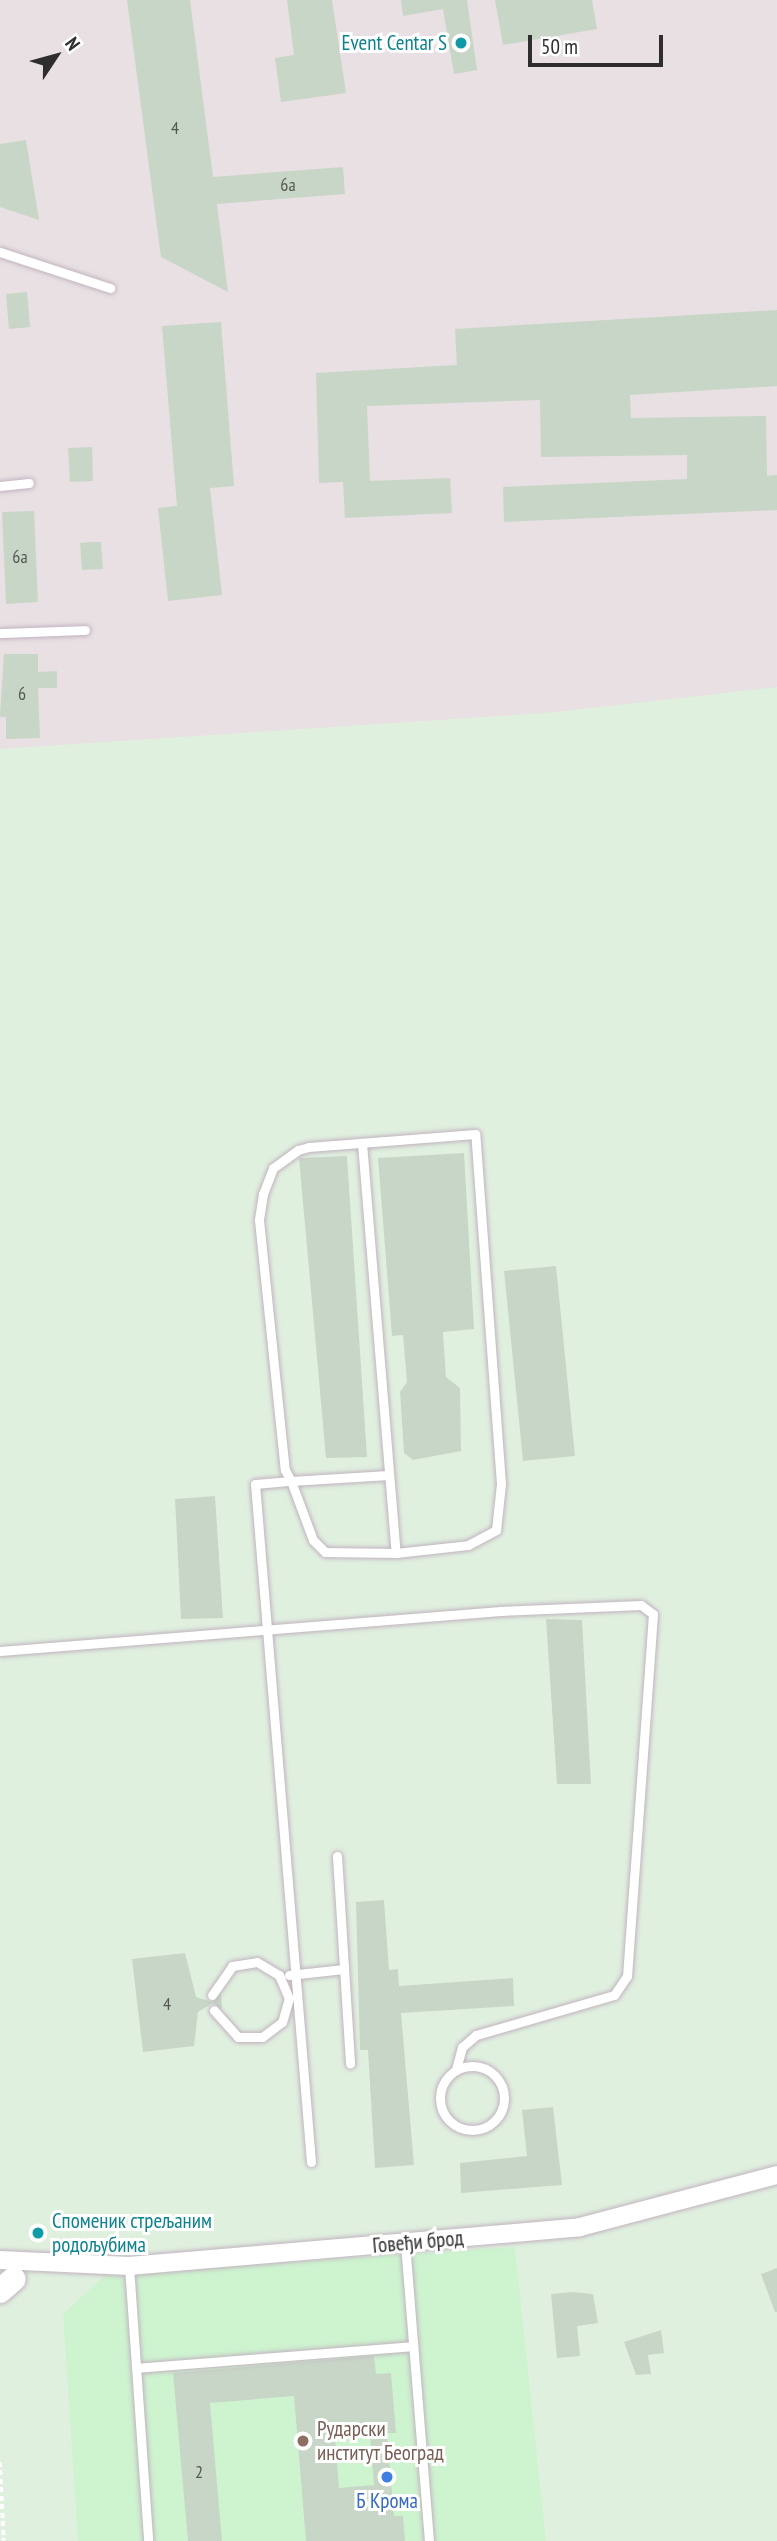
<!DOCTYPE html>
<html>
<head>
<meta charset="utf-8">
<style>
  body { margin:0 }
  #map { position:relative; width:777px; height:2541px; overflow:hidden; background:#e0f0df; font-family:"PT Sans Narrow",sans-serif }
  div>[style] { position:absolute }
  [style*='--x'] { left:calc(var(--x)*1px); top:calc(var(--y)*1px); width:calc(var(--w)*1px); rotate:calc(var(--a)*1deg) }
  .industrial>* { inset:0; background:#e8e0e3 }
  .education>* { inset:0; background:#cef3cf }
  .building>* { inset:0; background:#c8d6c7 }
  .path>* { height:3.5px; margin-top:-1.75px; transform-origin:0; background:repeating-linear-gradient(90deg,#fff 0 5px,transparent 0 8.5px) }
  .roads { filter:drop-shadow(0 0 2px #c2b3c0) drop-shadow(0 0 2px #c2b3c0) }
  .service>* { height:9px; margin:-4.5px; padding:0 4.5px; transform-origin:4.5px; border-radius:4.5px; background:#fff }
  .service>.ring { margin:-4.5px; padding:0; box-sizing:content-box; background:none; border:9px solid #fff; border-radius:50% }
  .minor>* { height:18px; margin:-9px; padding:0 9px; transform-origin:9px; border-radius:9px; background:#fff }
  .secondary>* { height:24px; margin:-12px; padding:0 12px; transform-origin:12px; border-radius:12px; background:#fff }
  .dots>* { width:19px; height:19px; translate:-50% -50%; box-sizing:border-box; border:4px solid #fff; border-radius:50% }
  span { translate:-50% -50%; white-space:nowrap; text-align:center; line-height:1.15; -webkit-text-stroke:6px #fff; paint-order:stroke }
  .number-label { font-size:18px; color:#545854 }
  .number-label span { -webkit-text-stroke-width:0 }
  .culture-label { font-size:21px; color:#0d838f }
  .right { translate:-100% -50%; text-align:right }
  .left { translate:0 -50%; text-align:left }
  .street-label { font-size:21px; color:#2e2e2e }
  .education-label { font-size:21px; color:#785e54 }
  .shop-label { font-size:21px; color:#366cbe }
  .north { position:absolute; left:21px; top:21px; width:70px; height:70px; -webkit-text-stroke:5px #fff; paint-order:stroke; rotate:54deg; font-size:19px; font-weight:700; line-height:28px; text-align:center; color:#2e2e2e }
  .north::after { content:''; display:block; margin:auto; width:24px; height:32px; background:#2e2e2e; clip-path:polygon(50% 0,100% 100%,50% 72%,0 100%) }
  .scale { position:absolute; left:528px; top:35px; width:135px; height:32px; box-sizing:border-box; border:4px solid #2e2e2e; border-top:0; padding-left:9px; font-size:21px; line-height:24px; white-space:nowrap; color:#2e2e2e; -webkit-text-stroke:5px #fff; paint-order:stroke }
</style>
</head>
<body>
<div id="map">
  <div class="industrial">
    <i style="clip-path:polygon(0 0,777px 0,777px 687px,545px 713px,0 749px)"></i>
  </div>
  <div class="education">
    <i style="clip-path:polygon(515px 2247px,546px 2541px,78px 2541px,63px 2314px,105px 2275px)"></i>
  </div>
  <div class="building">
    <i style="clip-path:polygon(127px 0,190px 0,213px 177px,343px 167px,345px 194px,217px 204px,228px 292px,161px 257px)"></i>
    <i style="clip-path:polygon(287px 0,332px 0,346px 93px,281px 102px,275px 58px,294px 55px)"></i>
    <i style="clip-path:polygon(401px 0,467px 0,477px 70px,454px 74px,443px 9px,403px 16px)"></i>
    <i style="clip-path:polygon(495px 0,592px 0,597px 29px,503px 45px)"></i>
    <i style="clip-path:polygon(26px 140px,39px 220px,0 207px,0 144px)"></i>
    <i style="clip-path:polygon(27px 292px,30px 327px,9px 329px,6px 294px)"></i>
    <i style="clip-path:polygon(777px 310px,777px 386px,630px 395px,631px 418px,766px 416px,767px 476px,777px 475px,777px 510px,504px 522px,503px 487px,687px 479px,687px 455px,541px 457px,540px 400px,367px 406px,370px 481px,450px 478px,452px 513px,345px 518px,343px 482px,319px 483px,316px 373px,457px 365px,455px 329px)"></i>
    <i style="clip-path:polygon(221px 322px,234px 486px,210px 488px,222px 595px,168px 601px,158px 508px,177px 506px,162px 326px)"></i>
    <i style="clip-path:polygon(92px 447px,93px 481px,70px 482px,68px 448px)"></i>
    <i style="clip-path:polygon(34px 511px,38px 602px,6px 604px,2px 512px)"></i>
    <i style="clip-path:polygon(93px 542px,101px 542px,103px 569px,82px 570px,80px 543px)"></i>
    <i style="clip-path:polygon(4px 654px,38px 654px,38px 672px,57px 671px,57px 688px,38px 688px,40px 738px,6px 739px,6px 717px,0 717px)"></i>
    <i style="clip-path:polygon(464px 1153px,474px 1329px,443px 1332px,446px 1377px,460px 1388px,461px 1451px,413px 1460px,404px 1453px,400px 1392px,407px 1382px,403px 1335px,392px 1336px,378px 1158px)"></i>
    <i style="clip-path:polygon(347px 1156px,367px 1457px,326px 1458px,299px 1158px)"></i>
    <i style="clip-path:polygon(556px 1266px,575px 1456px,523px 1461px,504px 1271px)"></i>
    <i style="clip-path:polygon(215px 1496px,223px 1618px,181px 1619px,175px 1499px)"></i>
    <i style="clip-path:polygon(546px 1619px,582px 1620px,591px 1784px,557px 1784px)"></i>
    <i style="clip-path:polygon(384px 1900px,389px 1970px,398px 1969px,399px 1986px,513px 1978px,514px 2006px,401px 2013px,414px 2165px,375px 2168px,368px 2050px,360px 2050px,356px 1902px)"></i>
    <i style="clip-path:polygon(185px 1953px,196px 1997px,212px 2002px,221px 1994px,222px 2009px,213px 2003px,198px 2012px,194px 2046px,143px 2052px,132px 1959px)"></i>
    <i style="clip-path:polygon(553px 2107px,562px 2185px,461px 2193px,460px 2163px,527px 2156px,522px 2110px)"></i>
    <i style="clip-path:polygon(777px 2268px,777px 2312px,775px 2312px,761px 2274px)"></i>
    <i style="clip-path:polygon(573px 2292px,593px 2294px,598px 2323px,577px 2326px,580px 2356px,557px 2358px,551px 2294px)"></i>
    <i style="clip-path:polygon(661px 2330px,664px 2353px,648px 2355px,651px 2374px,636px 2375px,624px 2342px)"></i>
    <i style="clip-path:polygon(evenodd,374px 2356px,376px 2374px,391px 2373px,396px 2433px,387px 2433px,394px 2516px,403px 2516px,405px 2541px,306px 2541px,294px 2396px,210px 2403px,222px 2541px,188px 2541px,173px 2373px,374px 2356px,370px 2435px,374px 2485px,339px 2488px,335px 2437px,370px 2435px)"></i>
  </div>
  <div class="path">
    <i style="--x:0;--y:2462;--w:79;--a:87.1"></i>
  </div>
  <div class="roads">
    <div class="service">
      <i style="--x:0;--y:252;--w:116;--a:18.1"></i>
      <i style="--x:0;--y:486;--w:29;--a:-6"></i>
      <i style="--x:0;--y:633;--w:85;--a:-2"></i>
      <i style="--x:362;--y:1143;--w:411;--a:85.3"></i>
      <i style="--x:396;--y:1553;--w:72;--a:-6.3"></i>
      <i style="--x:468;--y:1545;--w:32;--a:-28"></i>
      <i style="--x:496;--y:1530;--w:46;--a:-83.8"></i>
      <i style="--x:501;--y:1484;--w:351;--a:-94.2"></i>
      <i style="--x:475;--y:1134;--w:167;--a:175.5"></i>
      <i style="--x:309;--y:1147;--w:11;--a:165"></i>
      <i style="--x:298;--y:1150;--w:31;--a:144"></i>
      <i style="--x:273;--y:1168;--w:28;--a:111"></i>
      <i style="--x:263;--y:1194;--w:26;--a:99"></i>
      <i style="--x:259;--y:1220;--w:251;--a:84.1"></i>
      <i style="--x:285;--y:1470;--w:13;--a:61"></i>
      <i style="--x:291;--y:1481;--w:97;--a:-3.5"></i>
      <i style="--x:0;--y:1651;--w:502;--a:-4.57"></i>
      <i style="--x:500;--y:1611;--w:141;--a:-2.4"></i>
      <i style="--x:641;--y:1605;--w:15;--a:37"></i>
      <i style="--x:653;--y:1614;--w:363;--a:94.1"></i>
      <i style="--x:627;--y:1976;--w:23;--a:124"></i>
      <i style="--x:614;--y:1995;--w:144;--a:163.8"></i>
      <i style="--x:476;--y:2035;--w:18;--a:139"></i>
      <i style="--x:462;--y:2047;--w:24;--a:105"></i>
      <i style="--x:337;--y:1856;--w:208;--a:86.4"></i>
      <i style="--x:289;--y:1975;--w:55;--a:-6.2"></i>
      <i style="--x:212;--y:1995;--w:35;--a:-55"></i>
      <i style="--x:232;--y:1966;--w:25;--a:-9"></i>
      <i style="--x:257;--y:1962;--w:26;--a:31"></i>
      <i style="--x:279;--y:1975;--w:25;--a:67"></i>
      <i style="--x:289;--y:1998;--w:25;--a:106"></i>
      <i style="--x:282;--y:2022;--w:25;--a:143"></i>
      <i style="--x:262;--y:2037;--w:24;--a:180"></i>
      <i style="--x:238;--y:2037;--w:36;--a:-132"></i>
      <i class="ring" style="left:440px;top:2066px;width:55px;height:55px"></i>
      <i style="--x:311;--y:2162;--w:680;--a:-94.72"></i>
      <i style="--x:255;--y:1484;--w:36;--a:-5"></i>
      <i style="--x:291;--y:1481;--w:63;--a:69.6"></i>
      <i style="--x:313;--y:1540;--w:17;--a:45"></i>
      <i style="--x:325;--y:1552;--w:71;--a:0.8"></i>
      <i style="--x:405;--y:2243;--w:299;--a:85.4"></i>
      <i style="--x:129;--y:2266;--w:276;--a:86"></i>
      <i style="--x:136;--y:2368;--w:278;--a:-4.5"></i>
    </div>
    <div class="minor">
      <i style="--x:0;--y:2260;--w:129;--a:2.7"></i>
      <i style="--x:129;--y:2266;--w:453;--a:-4.9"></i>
      <i style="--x:580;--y:2227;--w:204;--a:-14.8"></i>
    </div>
    <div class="secondary">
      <i style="--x:0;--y:2291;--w:18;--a:-41"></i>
    </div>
  </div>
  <div class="dots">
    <i style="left:461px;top:43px;background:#0f9aa8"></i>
    <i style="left:38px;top:2233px;background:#0f9aa8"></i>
    <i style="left:303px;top:2441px;background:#8d6e63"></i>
    <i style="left:387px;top:2477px;background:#3f7fe0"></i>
  </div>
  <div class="number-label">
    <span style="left:175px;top:128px">4</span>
    <span style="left:288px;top:185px">6a</span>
    <span style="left:20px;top:557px">6a</span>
    <span style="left:22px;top:694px">6</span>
    <span style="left:167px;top:2004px">4</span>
    <span style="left:199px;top:2472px">2</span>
  </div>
  <div class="culture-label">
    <span class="right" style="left:447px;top:43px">Event Centar S</span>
    <span class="left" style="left:52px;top:2233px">Споменик стрељаним<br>родољубима</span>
  </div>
  <div class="street-label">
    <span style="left:418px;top:2242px;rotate:-5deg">Говеђи брод</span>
  </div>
  <div class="education-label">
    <span class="left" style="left:317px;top:2441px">Рударски<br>институт Београд</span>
  </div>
  <div class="shop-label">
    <span style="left:387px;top:2501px">Б Крома</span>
  </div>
  <div class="north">N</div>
  <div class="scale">50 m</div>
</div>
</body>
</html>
